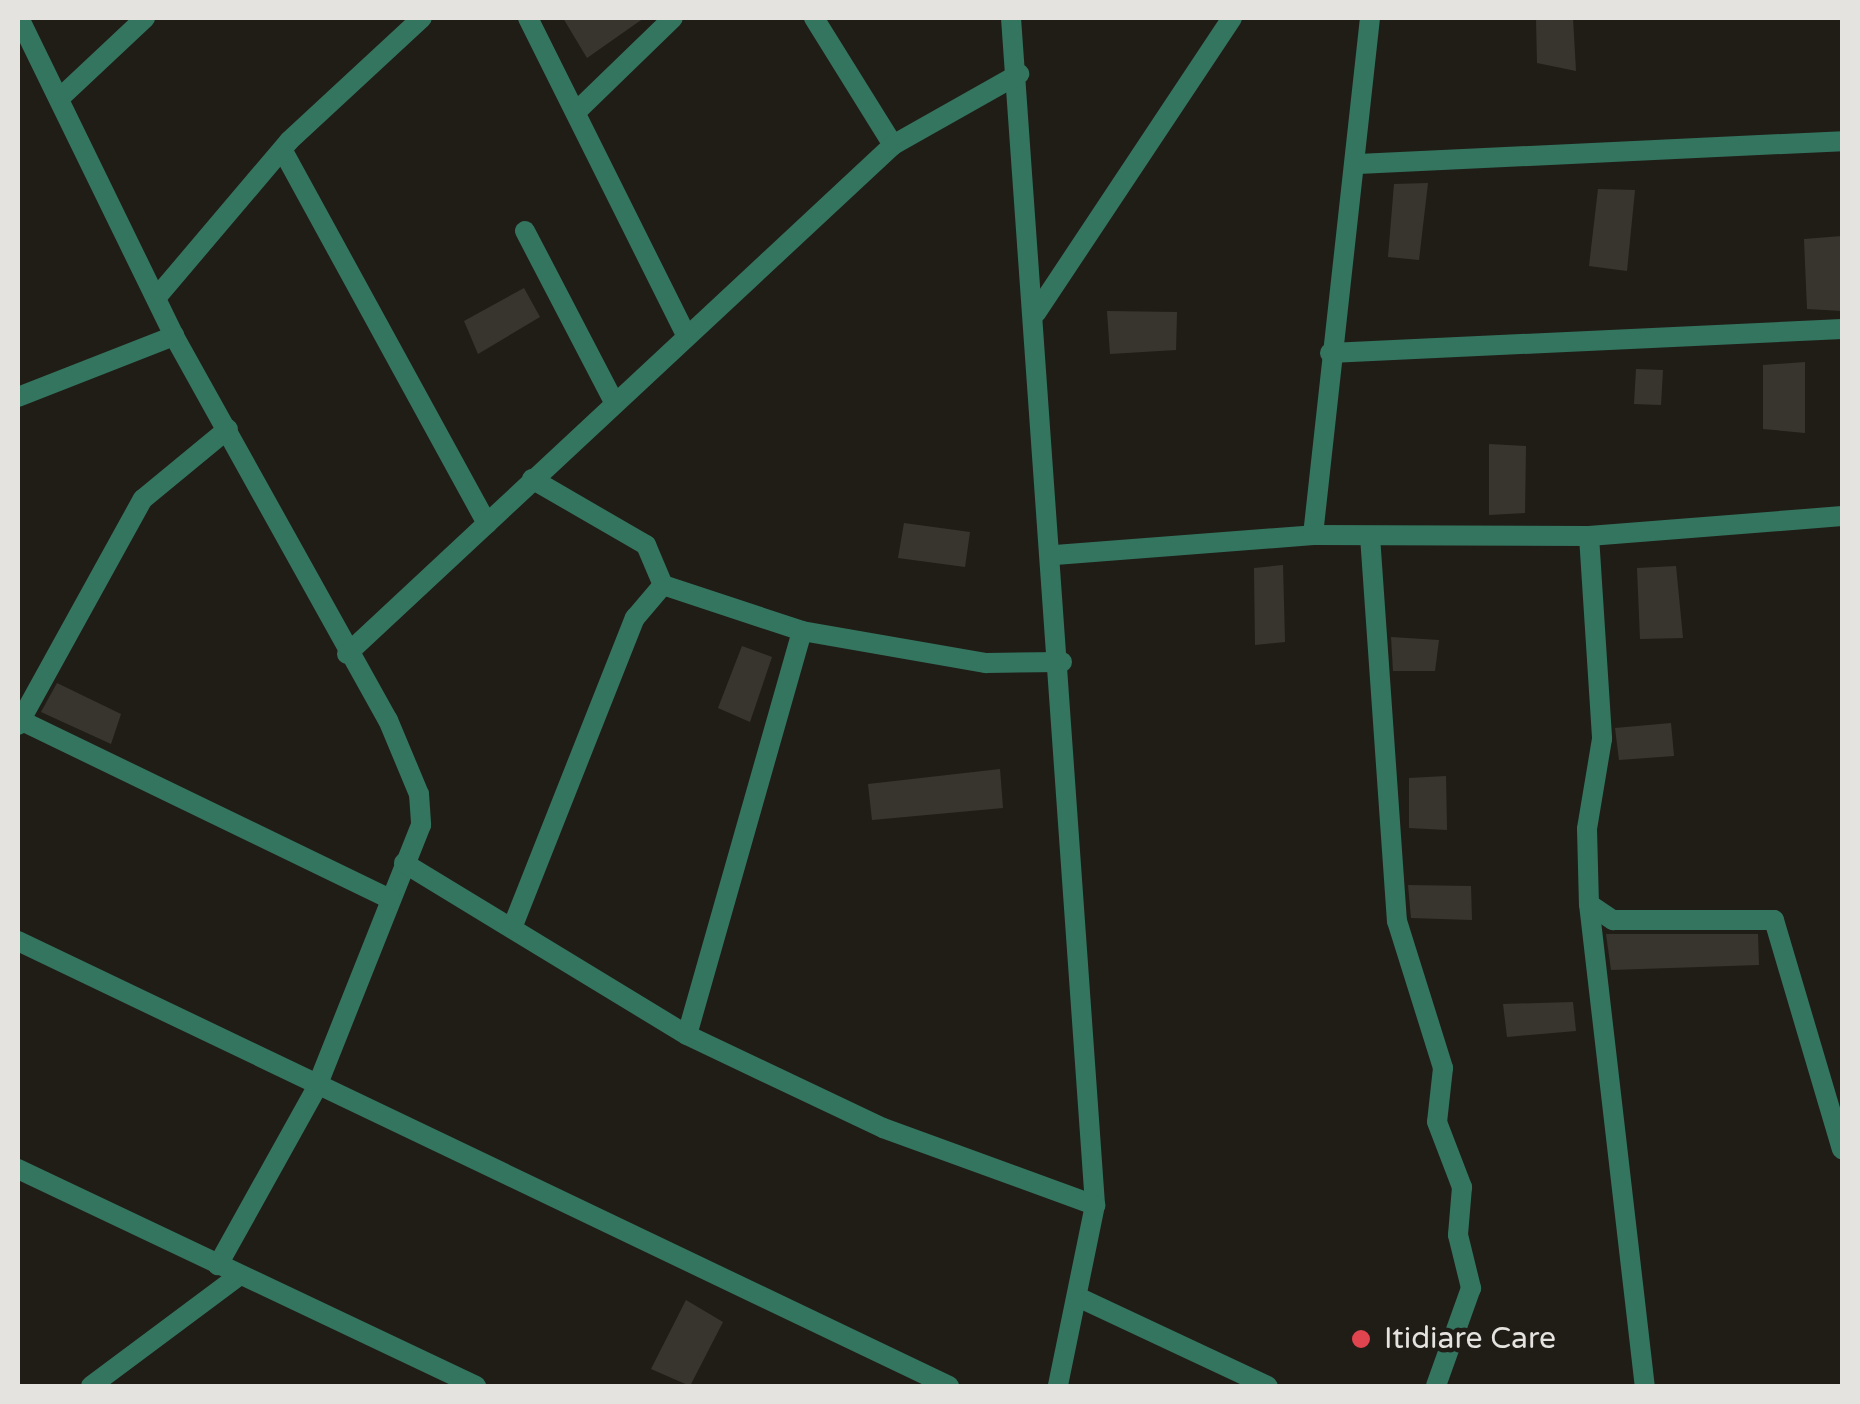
<!DOCTYPE html>
<html>
<head>
<meta charset="utf-8">
<style>
  body { margin:0 }
  #map { position:relative; width:1860px; height:1404px; overflow:hidden; background:#201d17; font-family:"Varela Round",sans-serif }
  div>[style] { position:absolute }
  [style*='--x'] { left:calc(var(--x)*1px); top:calc(var(--y)*1px); width:calc(var(--w)*1px); rotate:calc(var(--a)*1deg) }
  .building>* { inset:0; background:#38352f }
  .minor>* { height:20px; margin:-10px; padding:0 10px; transform-origin:10px; border-radius:10px; background:#347560 }
  .dots>* { width:28px; height:28px; translate:-50% -50%; box-sizing:border-box; border:5px solid #201d17; border-radius:50% }
  span { translate:-50% -50%; white-space:nowrap; text-align:center; line-height:1.15; -webkit-text-stroke:9px #201d17; paint-order:stroke }
  .poi-label { font-size:30px; color:#e5e3df }
  .left { translate:0 -50%; text-align:left }
  .frame { position:absolute; inset:0; border:20px solid #e5e3df; pointer-events:none }
</style>
</head>
<body>
<div id="map">
  <div class="building">
    <i style="clip-path:polygon(563px 18px,644px 18px,587px 58px)"></i>
    <i style="clip-path:polygon(1536px 18px,1573px 18px,1576px 71px,1537px 63px)"></i>
    <i style="clip-path:polygon(1428px 183px,1419px 260px,1388px 257px,1394px 184px)"></i>
    <i style="clip-path:polygon(1598px 189px,1635px 190px,1627px 271px,1589px 266px)"></i>
    <i style="clip-path:polygon(1842px 236px,1842px 311px,1807px 309px,1804px 239px)"></i>
    <i style="clip-path:polygon(524px 288px,540px 317px,478px 354px,464px 321px)"></i>
    <i style="clip-path:polygon(1107px 311px,1177px 312px,1176px 350px,1110px 354px)"></i>
    <i style="clip-path:polygon(1805px 362px,1805px 433px,1763px 429px,1763px 365px)"></i>
    <i style="clip-path:polygon(1636px 369px,1663px 370px,1661px 405px,1634px 404px)"></i>
    <i style="clip-path:polygon(1489px 444px,1526px 446px,1525px 513px,1489px 515px)"></i>
    <i style="clip-path:polygon(904px 523px,970px 532px,965px 567px,898px 558px)"></i>
    <i style="clip-path:polygon(1283px 565px,1285px 642px,1255px 645px,1254px 568px)"></i>
    <i style="clip-path:polygon(1676px 566px,1683px 638px,1640px 639px,1637px 568px)"></i>
    <i style="clip-path:polygon(1391px 637px,1439px 640px,1435px 671px,1393px 671px)"></i>
    <i style="clip-path:polygon(742px 646px,772px 657px,750px 722px,718px 708px)"></i>
    <i style="clip-path:polygon(57px 683px,121px 714px,111px 744px,41px 712px)"></i>
    <i style="clip-path:polygon(1671px 723px,1674px 756px,1619px 760px,1615px 728px)"></i>
    <i style="clip-path:polygon(1000px 769px,1003px 808px,872px 820px,868px 784px)"></i>
    <i style="clip-path:polygon(1446px 776px,1447px 830px,1409px 828px,1409px 778px)"></i>
    <i style="clip-path:polygon(1408px 885px,1471px 886px,1472px 920px,1411px 918px)"></i>
    <i style="clip-path:polygon(1606px 934px,1758px 934px,1759px 965px,1611px 970px)"></i>
    <i style="clip-path:polygon(1573px 1002px,1576px 1031px,1507px 1037px,1503px 1004px)"></i>
    <i style="clip-path:polygon(686px 1300px,723px 1322px,690px 1386px,651px 1369px)"></i>
  </div>
  <div class="minor">
    <i style="--x:19;--y:18;--w:354;--a:64"></i>
    <i style="--x:174;--y:336;--w:440;--a:60.9"></i>
    <i style="--x:388;--y:720;--w:80;--a:67.3"></i>
    <i style="--x:419;--y:794;--w:31;--a:86"></i>
    <i style="--x:421;--y:825;--w:282;--a:111.7"></i>
    <i style="--x:317;--y:1087;--w:204;--a:119.1"></i>
    <i style="--x:528;--y:18;--w:352;--a:63.5"></i>
    <i style="--x:814;--y:18;--w:150;--a:58.1"></i>
    <i style="--x:1011;--y:18;--w:1190;--a:85.95"></i>
    <i style="--x:1095;--y:1205;--w:185;--a:101.6"></i>
    <i style="--x:62;--y:96;--w:114;--a:-43.2"></i>
    <i style="--x:578;--y:110;--w:132;--a:-44.1"></i>
    <i style="--x:283;--y:151;--w:425;--a:61.3"></i>
    <i style="--x:1358;--y:164;--w:485;--a:-2.7"></i>
    <i style="--x:525;--y:231;--w:191;--a:62.5"></i>
    <i style="--x:156;--y:298;--w:206;--a:-49.7"></i>
    <i style="--x:289;--y:141;--w:181;--a:-42.8"></i>
    <i style="--x:1036;--y:313;--w:354;--a:-56.4"></i>
    <i style="--x:1330;--y:353;--w:513;--a:-2.68"></i>
    <i style="--x:18;--y:397;--w:168;--a:-21.4"></i>
    <i style="--x:532;--y:479;--w:132;--a:30.1"></i>
    <i style="--x:646;--y:545;--w:43;--a:67"></i>
    <i style="--x:1313;--y:535;--w:520;--a:-83.71"></i>
    <i style="--x:1370;--y:536;--w:386;--a:86"></i>
    <i style="--x:1397;--y:921;--w:154;--a:72.6"></i>
    <i style="--x:1443;--y:1068;--w:54;--a:96.3"></i>
    <i style="--x:1437;--y:1122;--w:70;--a:69"></i>
    <i style="--x:1462;--y:1187;--w:48;--a:94.8"></i>
    <i style="--x:1458;--y:1235;--w:55;--a:76.2"></i>
    <i style="--x:1471;--y:1288;--w:104;--a:109.7"></i>
    <i style="--x:1589;--y:536;--w:203;--a:86.3"></i>
    <i style="--x:1602;--y:739;--w:91;--a:99.5"></i>
    <i style="--x:1587;--y:829;--w:75;--a:88.5"></i>
    <i style="--x:1589;--y:904;--w:29;--a:34"></i>
    <i style="--x:1613;--y:920;--w:161;--a:0"></i>
    <i style="--x:1774;--y:920;--w:239;--a:73.5"></i>
    <i style="--x:1055;--y:555;--w:259;--a:-4.4"></i>
    <i style="--x:1313;--y:535;--w:276;--a:0.2"></i>
    <i style="--x:1589;--y:536;--w:254;--a:-4.5"></i>
    <i style="--x:663;--y:585;--w:146;--a:18.3"></i>
    <i style="--x:802;--y:631;--w:187;--a:9.9"></i>
    <i style="--x:986;--y:663;--w:76;--a:-0.8"></i>
    <i style="--x:347;--y:654;--w:746;--a:-42.99"></i>
    <i style="--x:893;--y:145;--w:145;--a:-29.4"></i>
    <i style="--x:20;--y:720;--w:411;--a:25.8"></i>
    <i style="--x:18;--y:725;--w:258;--a:-61.1"></i>
    <i style="--x:143;--y:499;--w:110;--a:-39.5"></i>
    <i style="--x:404;--y:863;--w:331;--a:31.3"></i>
    <i style="--x:687;--y:1035;--w:217;--a:25.4"></i>
    <i style="--x:883;--y:1128;--w:226;--a:20"></i>
    <i style="--x:1589;--y:904;--w:485;--a:83.4"></i>
    <i style="--x:512;--y:928;--w:334;--a:-68.4"></i>
    <i style="--x:635;--y:618;--w:43;--a:-49.7"></i>
    <i style="--x:18;--y:941;--w:1032;--a:25.55"></i>
    <i style="--x:687;--y:1035;--w:420;--a:-74.1"></i>
    <i style="--x:18;--y:1169;--w:507;--a:25.35"></i>
    <i style="--x:1082;--y:1299;--w:205;--a:25.1"></i>
    <i style="--x:91;--y:1386;--w:182;--a:-36.7"></i>
  </div>
  <div class="dots">
    <i style="left:1361px;top:1339px;background:#e0444e"></i>
  </div>
  <div class="poi-label">
    <span class="left" style="left:1384px;top:1339px">Itidiare Care</span>
  </div>
  <div class="frame"></div>
</div>
</body>
</html>
